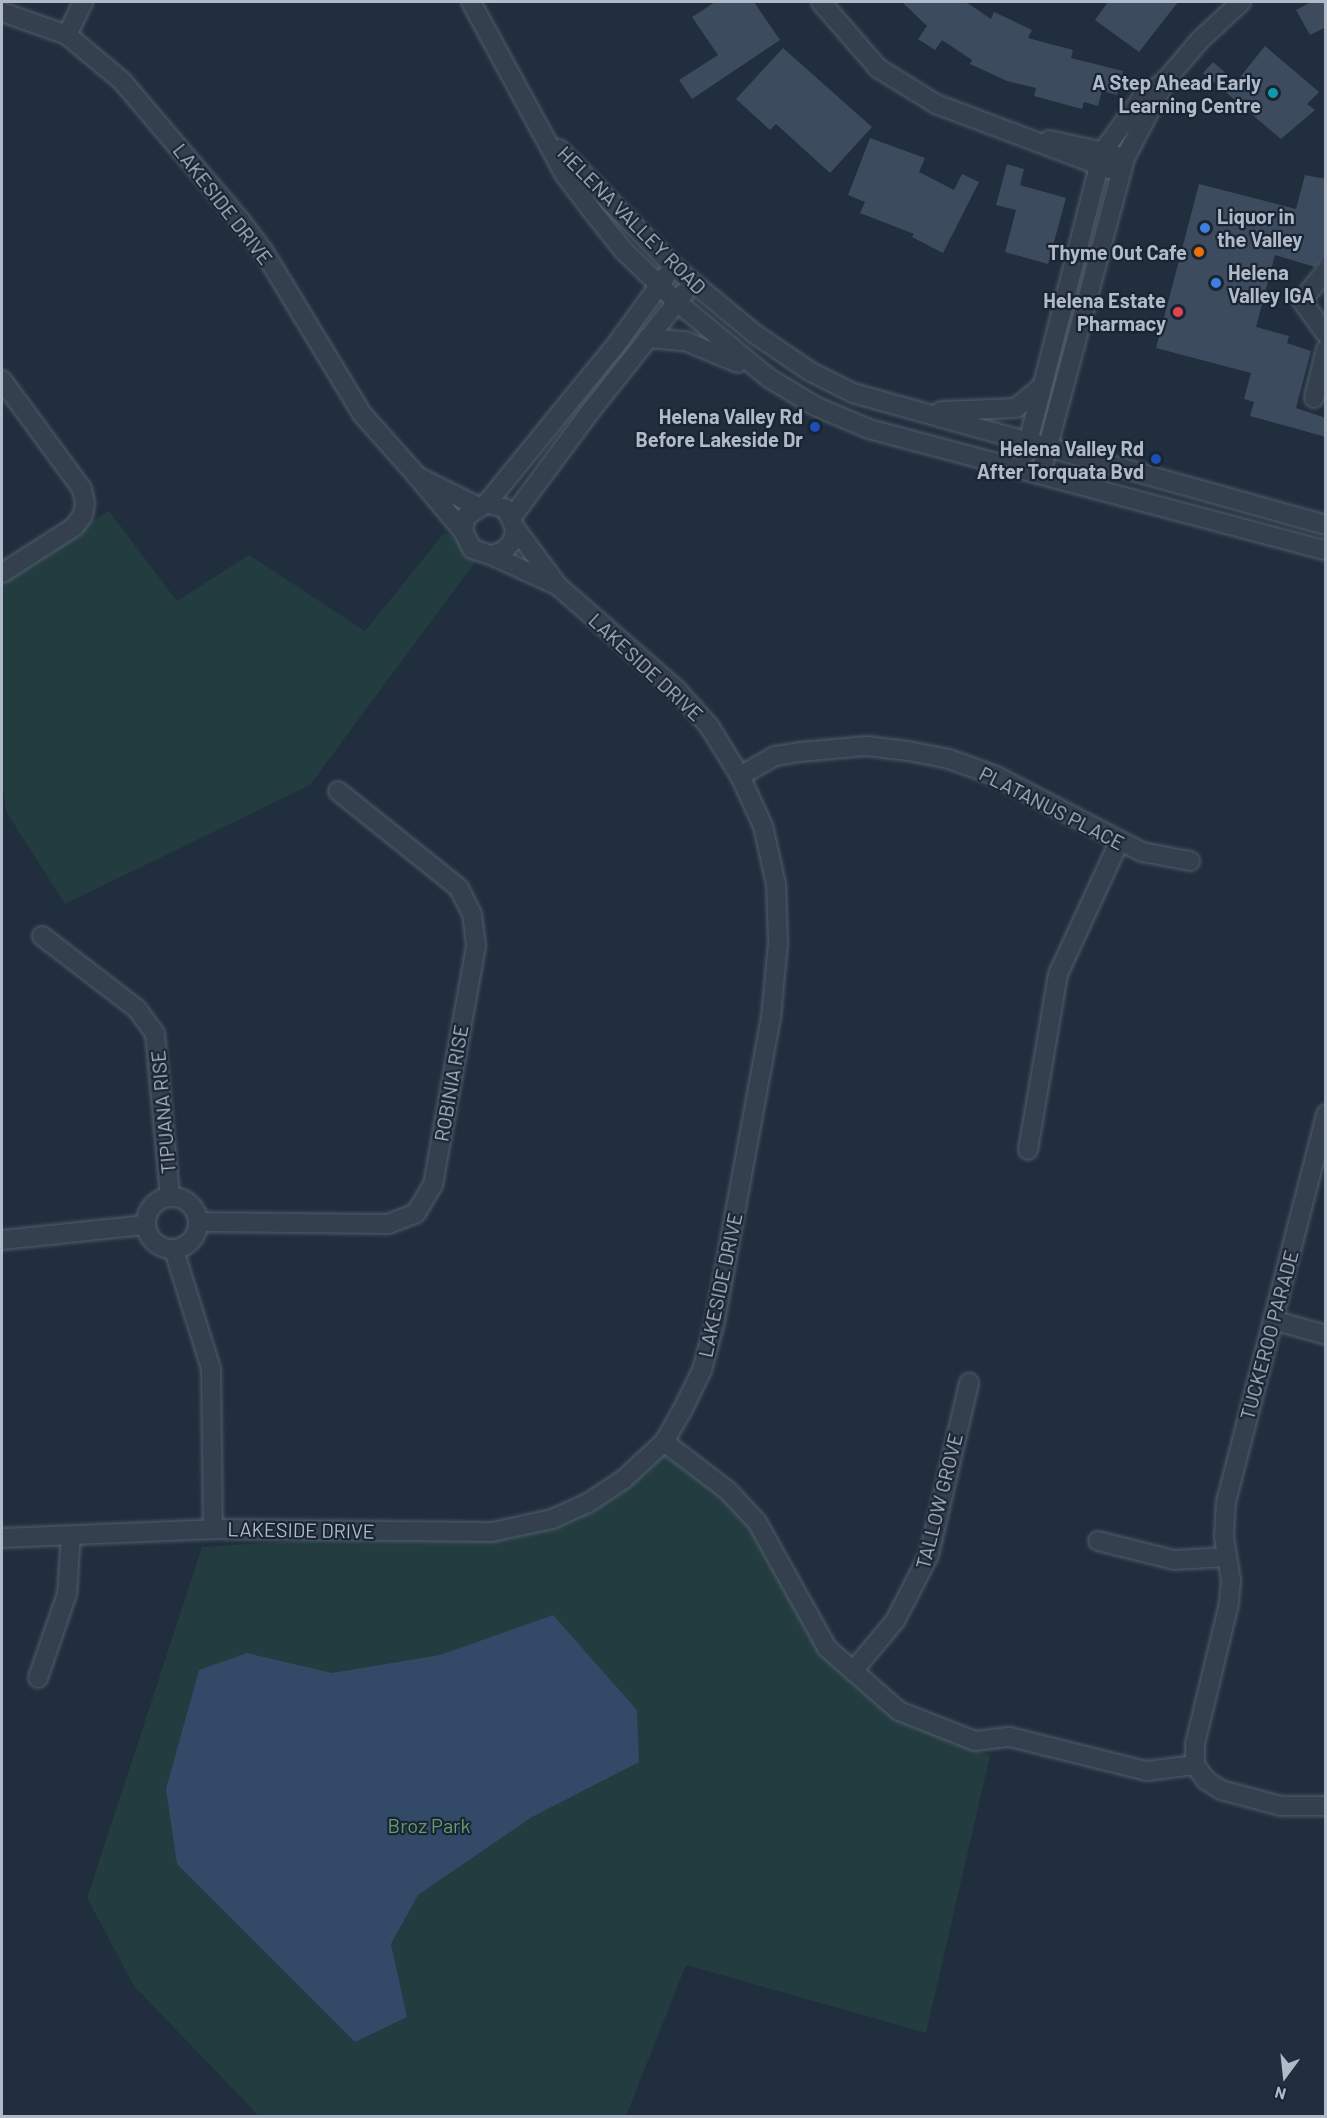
<!DOCTYPE html>
<html>
<head>
<meta charset="utf-8">
<style>
  body { margin:0 }
  #map { position:relative; width:1327px; height:2118px; overflow:hidden; background:#202e3e; font-family:Barlow,sans-serif }
  div>[style] { position:absolute }
  [style*='--x'] { left:calc(var(--x)*1px); top:calc(var(--y)*1px); width:calc(var(--w)*1px); rotate:calc(var(--a)*1deg) }
  .green>* { inset:0; background:#223c3f }
  .water>* { inset:0; background:#324967 }
  .building>* { inset:0; background:#3c4b5e }
  .roads { filter:drop-shadow(0 0 2px #535d6c) drop-shadow(0 0 2px #535d6c) }
  .minor>* { height:18px; margin:-9px; padding:0 9px; transform-origin:9px; border-radius:9px; background:#35404e }
  .minor>.ring { margin:-9px; padding:0; box-sizing:content-box; background:none; border:18px solid #35404e; border-radius:50% }
  .dots>* { width:16px; height:16px; translate:-50% -50%; box-sizing:border-box; border:3px solid #1a2533; border-radius:50% }
  span { translate:-50% -50%; white-space:nowrap; text-align:center; line-height:1.15; -webkit-text-stroke:4.5px #1a2533; paint-order:stroke }
  .poi-label { font-size:20px; color:#b0bac9; font-weight:700 }
  .right { translate:-100% -50%; text-align:right }
  .left { translate:0 -50%; text-align:left }
  .street-label { font-size:20px; color:#b0bac9 }
  .park-label { font-size:20px; color:#659d70 }
  .frame { position:absolute; inset:0; border:3px solid #b0bac9; pointer-events:none }
  .north { position:absolute; left:1255px; top:2046px; width:60px; height:60px; -webkit-text-stroke:4px #1a2533; paint-order:stroke; rotate:195deg; font-size:16px; font-weight:700; line-height:24px; text-align:center; color:#b0bac9 }
  .north::after { content:''; display:block; margin:auto; width:21px; height:27px; background:#b0bac9; clip-path:polygon(50% 0,100% 100%,50% 72%,0 100%) }
</style>
</head>
<body>
<div id="map">
  <div class="green">
    <i style="clip-path:polygon(109px 511px,177px 601px,249px 555px,365px 631px,445px 532px,481px 554px,310px 785px,65px 904px,7px 813px,2px 784px,2px 575px)"></i>
    <i style="clip-path:polygon(664px 1442px,728px 1491px,813px 1628px,899px 1711px,990px 1756px,926px 2033px,686px 1965px,626px 2116px,259px 2116px,134px 1986px,87px 1898px,202px 1547px,438px 1532px,551px 1519px)"></i>
  </div>
  <div class="water">
    <i style="clip-path:polygon(553px 1615px,637px 1710px,639px 1762px,532px 1817px,418px 1895px,391px 1944px,407px 2017px,355px 2042px,177px 1864px,166px 1789px,199px 1670px,247px 1653px,332px 1673px,440px 1655px)"></i>
  </div>
  <div class="building">
    <i style="clip-path:polygon(715px 2px,754px 2px,780px 40px,692px 99px,679px 80px,718px 55px,692px 17px)"></i>
    <i style="clip-path:polygon(902px 2px,966px 2px,991px 19px,994px 12px,1032px 30px,1028px 38px,1073px 50px,1071px 58px,1123px 71px,1117px 95px,1102px 91px,1098px 106px,1084px 102px,1082px 109px,1034px 96px,1036px 88px,1007px 81px,970px 64px,972px 60px,942px 40px,935px 50px,918px 39px,927px 26px)"></i>
    <i style="clip-path:polygon(1108px 2px,1178px 2px,1139px 52px,1095px 20px)"></i>
    <i style="clip-path:polygon(1311px 2px,1326px 2px,1326px 27px,1310px 35px,1296px 10px)"></i>
    <i style="clip-path:polygon(1265px 46px,1319px 92px,1307px 104px,1315px 110px,1281px 139px,1203px 73px,1213px 62px,1236px 82px)"></i>
    <i style="clip-path:polygon(783px 48px,872px 127px,830px 173px,776px 124px,770px 130px,736px 99px)"></i>
    <i style="clip-path:polygon(870px 138px,925px 158px,919px 172px,954px 190px,962px 174px,979px 182px,943px 253px,912px 237px,914px 234px,860px 213px,865px 202px,848px 195px)"></i>
    <i style="clip-path:polygon(1007px 164px,1024px 169px,1020px 185px,1066px 198px,1048px 264px,1005px 252px,1016px 210px,996px 205px)"></i>
    <i style="clip-path:polygon(1305px 175px,1326px 179px,1326px 256px,1315px 267px,1275px 255px,1256px 327px,1289px 336px,1287px 343px,1311px 351px,1296px 408px,1326px 418px,1326px 437px,1250px 416px,1254px 402px,1244px 399px,1251px 373px,1156px 348px,1199px 184px,1296px 209px)"></i>
  </div>
  <div class="roads">
    <div class="minor">
      <i style="--x:471;--y:2;--w:197;--a:61.5"></i>
      <i style="--x:565;--y:175;--w:40;--a:53"></i>
      <i style="--x:589;--y:207;--w:56;--a:51.5"></i>
      <i style="--x:624;--y:251;--w:74;--a:43.9"></i>
      <i style="--x:677;--y:302;--w:119;--a:39.6"></i>
      <i style="--x:769;--y:378;--w:54;--a:31.3"></i>
      <i style="--x:815;--y:406;--w:59;--a:23.1"></i>
      <i style="--x:869;--y:429;--w:473;--a:14.9"></i>
      <i style="--x:821;--y:2;--w:87;--a:49.2"></i>
      <i style="--x:878;--y:68;--w:68;--a:31.8"></i>
      <i style="--x:936;--y:104;--w:185;--a:20.6"></i>
      <i style="--x:2;--y:12;--w:69;--a:19.5"></i>
      <i style="--x:67;--y:35;--w:72;--a:39.9"></i>
      <i style="--x:122;--y:81;--w:181;--a:49.7"></i>
      <i style="--x:239;--y:219;--w:41;--a:52.9"></i>
      <i style="--x:264;--y:252;--w:189;--a:58.8"></i>
      <i style="--x:362;--y:414;--w:83;--a:48.4"></i>
      <i style="--x:417;--y:476;--w:72;--a:50.1"></i>
      <i style="--x:463;--y:531;--w:20;--a:63"></i>
      <i style="--x:472;--y:549;--w:20;--a:18"></i>
      <i style="--x:491;--y:555;--w:14;--a:-17"></i>
      <i style="--x:504;--y:551;--w:13;--a:-48"></i>
      <i style="--x:513;--y:541;--w:13;--a:-81"></i>
      <i style="--x:515;--y:528;--w:21;--a:-115"></i>
      <i style="--x:506;--y:509;--w:20;--a:-162"></i>
      <i style="--x:487;--y:503;--w:25;--a:148"></i>
      <i style="--x:466;--y:516;--w:15;--a:101"></i>
      <i style="--x:67;--y:35;--w:37;--a:-64"></i>
      <i style="--x:1049;--y:140;--w:66;--a:12.3"></i>
      <i style="--x:559;--y:149;--w:165;--a:45.7"></i>
      <i style="--x:674;--y:267;--w:105;--a:39.6"></i>
      <i style="--x:755;--y:334;--w:68;--a:34.2"></i>
      <i style="--x:811;--y:372;--w:47;--a:26.6"></i>
      <i style="--x:853;--y:393;--w:491;--a:15.6"></i>
      <i style="--x:1326;--y:271;--w:38;--a:129"></i>
      <i style="--x:1302;--y:301;--w:41;--a:54"></i>
      <i style="--x:648;--y:338;--w:37;--a:5"></i>
      <i style="--x:685;--y:341;--w:57;--a:22.5"></i>
      <i style="--x:2;--y:380;--w:135;--a:53.7"></i>
      <i style="--x:82;--y:489;--w:14;--a:78"></i>
      <i style="--x:85;--y:503;--w:12;--a:99"></i>
      <i style="--x:83;--y:515;--w:15;--a:127"></i>
      <i style="--x:74;--y:527;--w:85;--a:147.4"></i>
      <i style="--x:1314;--y:398;--w:50;--a:-76.2"></i>
      <i style="--x:941;--y:411;--w:75;--a:-2.3"></i>
      <i style="--x:1016;--y:408;--w:30;--a:-40"></i>
      <i style="--x:1025;--y:454;--w:313;--a:-75.6"></i>
      <i style="--x:1103;--y:151;--w:66;--a:-53.7"></i>
      <i style="--x:1142;--y:98;--w:26;--a:-36"></i>
      <i style="--x:1041;--y:472;--w:325;--a:-75"></i>
      <i style="--x:1125;--y:158;--w:88;--a:-62.3"></i>
      <i style="--x:1166;--y:80;--w:52;--a:-49.6"></i>
      <i style="--x:1200;--y:40;--w:56;--a:-42.8"></i>
      <i style="--x:419;--y:477;--w:65;--a:26.6"></i>
      <i style="--x:487;--y:503;--w:204;--a:-50.8"></i>
      <i style="--x:616;--y:345;--w:85;--a:-54.1"></i>
      <i style="--x:512;--y:517;--w:129;--a:-53.5"></i>
      <i style="--x:589;--y:413;--w:153;--a:-51.6"></i>
      <i style="--x:491;--y:555;--w:69;--a:24.7"></i>
      <i style="--x:740;--y:776;--w:40;--a:-29.7"></i>
      <i style="--x:775;--y:756;--w:25;--a:-9"></i>
      <i style="--x:800;--y:752;--w:67;--a:-5.1"></i>
      <i style="--x:867;--y:746;--w:41;--a:7"></i>
      <i style="--x:908;--y:751;--w:42;--a:11"></i>
      <i style="--x:949;--y:759;--w:50;--a:19.9"></i>
      <i style="--x:996;--y:776;--w:165;--a:27.5"></i>
      <i style="--x:1142;--y:852;--w:49;--a:10.6"></i>
      <i style="--x:42;--y:936;--w:120;--a:37.5"></i>
      <i style="--x:137;--y:1009;--w:31;--a:54"></i>
      <i style="--x:155;--y:1034;--w:164;--a:84.7"></i>
      <i style="--x:1028;--y:1150;--w:179;--a:-80.3"></i>
      <i style="--x:1058;--y:974;--w:145;--a:-65.2"></i>
      <i class="ring" style="left:146px;top:1197px;width:34px;height:34px"></i>
      <i style="--x:199;--y:1222;--w:189;--a:0.6"></i>
      <i style="--x:388;--y:1224;--w:30;--a:-21"></i>
      <i style="--x:416;--y:1213;--w:33;--a:-59"></i>
      <i style="--x:433;--y:1185;--w:243;--a:-79.8"></i>
      <i style="--x:476;--y:946;--w:32;--a:-97"></i>
      <i style="--x:472;--y:914;--w:29;--a:-117"></i>
      <i style="--x:459;--y:888;--w:155;--a:-141.3"></i>
      <i style="--x:2;--y:1240;--w:144;--a:-6"></i>
      <i style="--x:174;--y:1250;--w:125;--a:72.7"></i>
      <i style="--x:211;--y:1369;--w:160;--a:89.3"></i>
      <i style="--x:1273;--y:1320;--w:55;--a:15.8"></i>
      <i style="--x:664;--y:1442;--w:81;--a:37.4"></i>
      <i style="--x:728;--y:1491;--w:42;--a:46.9"></i>
      <i style="--x:757;--y:1522;--w:144;--a:60.9"></i>
      <i style="--x:827;--y:1648;--w:96;--a:41.2"></i>
      <i style="--x:899;--y:1711;--w:82;--a:21.5"></i>
      <i style="--x:975;--y:1741;--w:35;--a:-7"></i>
      <i style="--x:1010;--y:1737;--w:140;--a:14"></i>
      <i style="--x:1146;--y:1771;--w:49;--a:-7"></i>
      <i style="--x:2;--y:1538;--w:211;--a:-2.4"></i>
      <i style="--x:213;--y:1529;--w:279;--a:0.6"></i>
      <i style="--x:492;--y:1532;--w:61;--a:-12.2"></i>
      <i style="--x:552;--y:1519;--w:39;--a:-24"></i>
      <i style="--x:588;--y:1503;--w:43;--a:-33.7"></i>
      <i style="--x:624;--y:1479;--w:54;--a:-42.8"></i>
      <i style="--x:664;--y:1442;--w:36;--a:-60"></i>
      <i style="--x:682;--y:1411;--w:46;--a:-64"></i>
      <i style="--x:702;--y:1370;--w:50;--a:-74.8"></i>
      <i style="--x:715;--y:1322;--w:309;--a:-79.6"></i>
      <i style="--x:771;--y:1018;--w:75;--a:-84.7"></i>
      <i style="--x:778;--y:943;--w:59;--a:-91.9"></i>
      <i style="--x:776;--y:884;--w:59;--a:-102.6"></i>
      <i style="--x:763;--y:826;--w:55;--a:-114.7"></i>
      <i style="--x:740;--y:776;--w:59;--a:-121.8"></i>
      <i style="--x:709;--y:726;--w:48;--a:-131.6"></i>
      <i style="--x:677;--y:690;--w:158;--a:-138.8"></i>
      <i style="--x:558;--y:586;--w:72;--a:-126.6"></i>
      <i style="--x:1098;--y:1541;--w:78;--a:14"></i>
      <i style="--x:1174;--y:1560;--w:53;--a:-3.2"></i>
      <i style="--x:853;--y:1671;--w:65;--a:-50"></i>
      <i style="--x:895;--y:1621;--w:74;--a:-62.7"></i>
      <i style="--x:929;--y:1555;--w:177;--a:-76.9"></i>
      <i style="--x:38;--y:1678;--w:89;--a:-71"></i>
      <i style="--x:67;--y:1594;--w:58;--a:-86.1"></i>
      <i style="--x:1195;--y:1765;--w:21;--a:-90"></i>
      <i style="--x:1195;--y:1744;--w:145;--a:-76.4"></i>
      <i style="--x:1229;--y:1603;--w:23;--a:-85"></i>
      <i style="--x:1231;--y:1580;--w:44;--a:-99.2"></i>
      <i style="--x:1224;--y:1537;--w:35;--a:-87"></i>
      <i style="--x:1226;--y:1502;--w:401;--a:-75.5"></i>
      <i style="--x:1195;--y:1765;--w:19;--a:54"></i>
      <i style="--x:1206;--y:1780;--w:18;--a:34"></i>
      <i style="--x:1221;--y:1790;--w:62;--a:14.9"></i>
      <i style="--x:1281;--y:1806;--w:45;--a:0"></i>
    </div>
  </div>
  <div class="dots">
    <i style="left:1273px;top:93px;background:#0f9aa8"></i>
    <i style="left:1205px;top:228px;background:#3f7fe0"></i>
    <i style="left:1199px;top:252px;background:#e8710a"></i>
    <i style="left:1216px;top:283px;background:#3f7fe0"></i>
    <i style="left:1178px;top:312px;background:#e0444e"></i>
    <i style="left:815px;top:427px;background:#1a4fb4"></i>
    <i style="left:1156px;top:459px;background:#1a4fb4"></i>
  </div>
  <div class="poi-label">
    <span class="right" style="left:1261px;top:94px">A Step Ahead Early<br>Learning Centre</span>
    <span class="left" style="left:1217px;top:228px">Liquor in<br>the Valley</span>
    <span class="right" style="left:1187px;top:252px">Thyme Out Cafe</span>
    <span class="left" style="left:1228px;top:284px">Helena<br>Valley IGA</span>
    <span class="right" style="left:1166px;top:312px">Helena Estate<br>Pharmacy</span>
    <span class="right" style="left:803px;top:428px">Helena Valley Rd<br>Before Lakeside Dr</span>
    <span class="right" style="left:1144px;top:460px">Helena Valley Rd<br>After Torquata Bvd</span>
  </div>
  <div class="street-label">
    <span style="left:223px;top:204px;rotate:52deg">LAKESIDE DRIVE</span>
    <span style="left:632px;top:220px;rotate:45deg">HELENA VALLEY ROAD</span>
    <span style="left:646px;top:667px;rotate:43deg">LAKESIDE DRIVE</span>
    <span style="left:1052px;top:808px;rotate:27deg">PLATANUS PLACE</span>
    <span style="left:451px;top:1083px;rotate:-80deg">ROBINIA RISE</span>
    <span style="left:163px;top:1112px;rotate:-95deg">TIPUANA RISE</span>
    <span style="left:720px;top:1285px;rotate:-78deg">LAKESIDE DRIVE</span>
    <span style="left:1269px;top:1335px;rotate:-75deg">TUCKEROO PARADE</span>
    <span style="left:939px;top:1501px;rotate:-76deg">TALLOW GROVE</span>
    <span style="left:301px;top:1530px;rotate:1deg">LAKESIDE DRIVE</span>
  </div>
  <div class="park-label">
    <span style="left:429px;top:1825px">Broz Park</span>
  </div>
  <div class="frame"></div>
  <div class="north">N</div>
</div>
</body>
</html>
